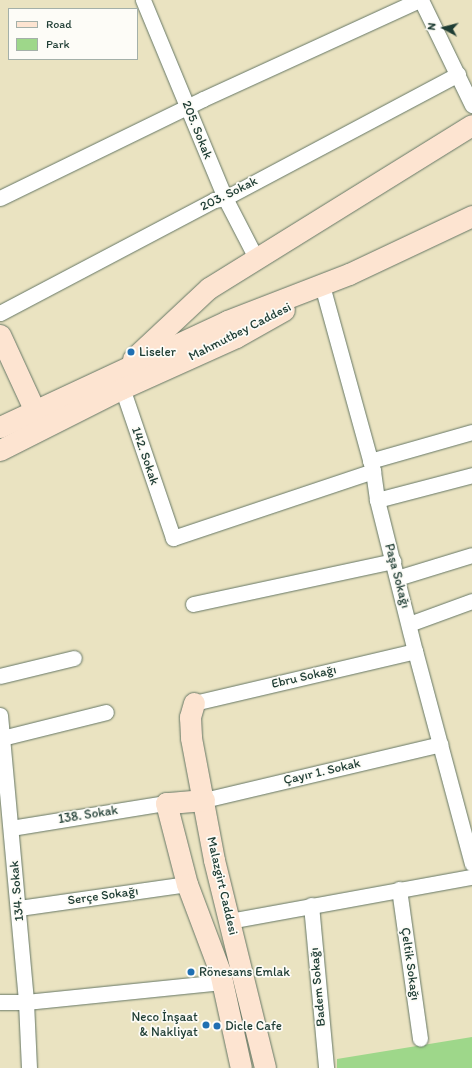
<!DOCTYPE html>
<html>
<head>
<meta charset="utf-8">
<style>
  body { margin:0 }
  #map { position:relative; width:472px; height:1068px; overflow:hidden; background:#eae3c1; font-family:Itim,sans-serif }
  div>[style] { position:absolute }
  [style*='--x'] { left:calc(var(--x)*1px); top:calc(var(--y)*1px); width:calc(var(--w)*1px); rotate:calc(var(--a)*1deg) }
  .green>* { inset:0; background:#9ed78a }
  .roads { filter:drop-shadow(0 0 1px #667765) drop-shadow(0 0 1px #667765) }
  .street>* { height:15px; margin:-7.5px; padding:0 7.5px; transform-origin:7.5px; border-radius:7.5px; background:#fff }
  .secondary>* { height:21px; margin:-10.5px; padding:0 10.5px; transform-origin:10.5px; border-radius:10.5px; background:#fde4d1 }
  .dots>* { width:11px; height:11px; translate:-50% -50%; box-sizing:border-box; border:2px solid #fdfcf7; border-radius:50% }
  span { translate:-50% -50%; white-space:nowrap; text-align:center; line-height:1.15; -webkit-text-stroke:3.5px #fdfcf7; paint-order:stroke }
  .street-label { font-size:13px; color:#1f3d34 }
  .poi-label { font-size:13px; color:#1f3d34 }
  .left { translate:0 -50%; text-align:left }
  .right { translate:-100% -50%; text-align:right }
  .legend { position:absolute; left:8px; top:8px; width:130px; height:52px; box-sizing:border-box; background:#fdfcf7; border:1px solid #a4b0a9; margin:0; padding:5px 7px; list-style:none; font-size:12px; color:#1f3d34 }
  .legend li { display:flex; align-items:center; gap:8px; height:20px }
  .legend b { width:20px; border:1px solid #a4b0a9 }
  .north { position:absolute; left:424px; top:8px; width:40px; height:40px; -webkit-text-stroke:3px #fdfcf7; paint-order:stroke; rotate:277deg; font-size:11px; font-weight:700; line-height:16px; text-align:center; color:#1f3d34 }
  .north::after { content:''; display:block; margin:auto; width:14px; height:18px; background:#1f3d34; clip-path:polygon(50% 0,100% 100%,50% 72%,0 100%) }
</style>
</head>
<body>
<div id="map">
  <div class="green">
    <i style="clip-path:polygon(472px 1037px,472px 1068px,337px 1068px,337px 1059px)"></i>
  </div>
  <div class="roads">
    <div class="street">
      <i style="--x:143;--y:0;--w:214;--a:67.5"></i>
      <i style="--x:225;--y:198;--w:68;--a:62.7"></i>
      <i style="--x:421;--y:0;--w:117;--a:64.1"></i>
      <i style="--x:0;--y:198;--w:226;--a:-26"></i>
      <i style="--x:203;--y:99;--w:238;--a:-24.6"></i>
      <i style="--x:323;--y:289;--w:189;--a:74.6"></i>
      <i style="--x:373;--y:471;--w:29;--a:82"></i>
      <i style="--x:377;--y:500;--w:156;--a:75.9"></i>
      <i style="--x:415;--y:651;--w:220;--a:75"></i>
      <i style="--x:0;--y:313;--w:242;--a:-27.8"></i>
      <i style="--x:214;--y:200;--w:11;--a:-10"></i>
      <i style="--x:225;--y:198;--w:264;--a:-28"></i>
      <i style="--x:119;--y:379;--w:168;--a:71.2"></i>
      <i style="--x:173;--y:538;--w:211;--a:-18.5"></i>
      <i style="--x:370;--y:461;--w:106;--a:-15.9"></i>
      <i style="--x:377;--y:500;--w:98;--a:-14.7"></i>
      <i style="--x:397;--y:578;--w:78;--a:-17"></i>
      <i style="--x:193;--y:604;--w:205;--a:-12.1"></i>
      <i style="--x:409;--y:624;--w:67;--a:-20.1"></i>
      <i style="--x:0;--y:676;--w:76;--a:-13.7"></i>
      <i style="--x:194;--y:703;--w:227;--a:-13.2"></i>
      <i style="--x:0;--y:715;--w:288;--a:84.8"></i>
      <i style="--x:26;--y:1002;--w:66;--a:87.4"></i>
      <i style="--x:2;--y:738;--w:107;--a:-14"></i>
      <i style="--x:204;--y:800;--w:243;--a:-13.3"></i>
      <i style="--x:11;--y:828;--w:157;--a:-9.2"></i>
      <i style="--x:399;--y:889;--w:151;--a:82"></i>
      <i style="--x:311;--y:905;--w:164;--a:84.7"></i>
      <i style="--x:19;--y:908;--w:170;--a:-8.1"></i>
      <i style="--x:229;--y:921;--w:247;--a:-10.3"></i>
      <i style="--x:0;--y:1002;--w:26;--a:0"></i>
      <i style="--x:26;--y:1002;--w:197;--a:-5.8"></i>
    </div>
    <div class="secondary">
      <i style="--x:0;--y:335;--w:84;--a:65.3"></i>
      <i style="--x:133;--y:359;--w:104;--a:-43.1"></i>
      <i style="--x:209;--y:288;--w:309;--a:-31.8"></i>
      <i style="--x:0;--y:427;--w:251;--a:-25"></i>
      <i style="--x:227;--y:321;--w:131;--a:-21.1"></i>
      <i style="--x:349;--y:274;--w:136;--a:-25.2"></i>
      <i style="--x:0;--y:450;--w:136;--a:-26.8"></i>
      <i style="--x:121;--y:389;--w:126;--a:-24.3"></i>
      <i style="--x:236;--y:337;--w:55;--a:-29.4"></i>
      <i style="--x:194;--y:703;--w:15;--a:106"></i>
      <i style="--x:190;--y:717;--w:21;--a:87"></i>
      <i style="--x:191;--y:738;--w:124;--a:79.3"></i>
      <i style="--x:214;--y:860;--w:214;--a:76.2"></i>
      <i style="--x:204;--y:800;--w:38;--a:175"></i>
      <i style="--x:166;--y:803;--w:84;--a:75.5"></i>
      <i style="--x:187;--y:884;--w:94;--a:69.4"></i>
      <i style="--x:220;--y:972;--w:98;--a:77.7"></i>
    </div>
  </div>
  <div class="dots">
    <i style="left:131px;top:352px;background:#1f6fb2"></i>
    <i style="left:191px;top:972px;background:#1f6fb2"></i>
    <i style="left:206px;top:1025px;background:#1f6fb2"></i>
    <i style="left:217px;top:1026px;background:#1f6fb2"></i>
  </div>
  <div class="street-label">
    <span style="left:197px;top:130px;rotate:68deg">205. Sokak</span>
    <span style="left:229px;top:194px;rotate:-26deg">203. Sokak</span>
    <span style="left:240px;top:332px;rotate:-27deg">Mahmutbey Caddesi</span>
    <span style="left:145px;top:456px;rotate:71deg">142. Sokak</span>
    <span style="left:397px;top:576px;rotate:75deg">Paşa Sokağı</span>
    <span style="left:304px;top:677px;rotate:-13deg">Ebru Sokağı</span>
    <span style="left:322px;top:772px;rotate:-13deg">Çayır 1. Sokak</span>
    <span style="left:88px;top:815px;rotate:-9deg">138. Sokak</span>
    <span style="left:222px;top:886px;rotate:77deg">Malazgirt Caddesi</span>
    <span style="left:17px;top:891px;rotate:-95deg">134. Sokak</span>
    <span style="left:103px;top:896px;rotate:-8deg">Serçe Sokağı</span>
    <span style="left:410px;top:964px;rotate:82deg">Çeltik Sokağı</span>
    <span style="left:318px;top:987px;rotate:-95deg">Badem Sokağı</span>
  </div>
  <div class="poi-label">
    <span class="left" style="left:139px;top:352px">Liseler</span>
    <span class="left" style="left:199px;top:972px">Rönesans Emlak</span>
    <span class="right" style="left:198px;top:1025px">Neco İnşaat<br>&amp; Nakliyat</span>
    <span class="left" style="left:225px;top:1026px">Dicle Cafe</span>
  </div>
  <ul class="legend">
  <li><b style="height:5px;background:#fde4d1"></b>Road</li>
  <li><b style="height:11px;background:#9ed78a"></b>Park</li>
  </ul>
  <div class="north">N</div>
</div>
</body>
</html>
